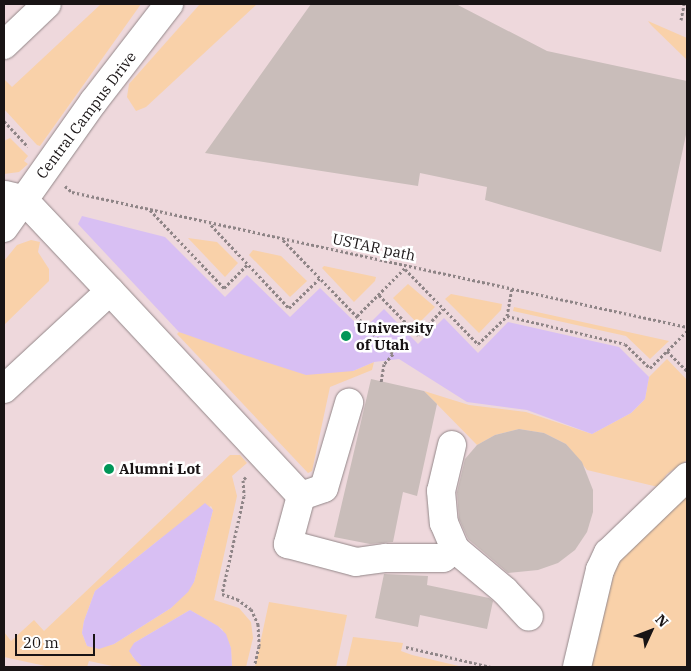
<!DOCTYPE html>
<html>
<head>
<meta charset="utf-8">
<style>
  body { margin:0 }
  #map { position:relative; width:691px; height:671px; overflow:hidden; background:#f5e8ea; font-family:"IBM Plex Serif",serif }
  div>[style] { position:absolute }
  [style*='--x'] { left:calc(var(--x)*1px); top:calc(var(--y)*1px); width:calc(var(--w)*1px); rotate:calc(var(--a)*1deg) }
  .built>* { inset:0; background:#eed8dc }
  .green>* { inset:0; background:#f9d1a9 }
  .water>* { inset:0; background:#d8bff3 }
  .building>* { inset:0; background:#c9bdba }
  .path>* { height:3px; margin-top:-1.5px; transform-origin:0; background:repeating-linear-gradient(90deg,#8f8587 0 2.5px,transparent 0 5px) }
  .roads { filter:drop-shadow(0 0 1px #938789) drop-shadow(0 0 1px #938789) }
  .minor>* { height:28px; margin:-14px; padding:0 14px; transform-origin:14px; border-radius:14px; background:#fff }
  .dots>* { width:14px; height:14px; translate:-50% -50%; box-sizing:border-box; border:2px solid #fff; border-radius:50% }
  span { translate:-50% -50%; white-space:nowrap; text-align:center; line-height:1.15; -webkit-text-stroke:5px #fff; paint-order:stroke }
  .street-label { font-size:15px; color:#191415 }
  .poi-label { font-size:15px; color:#191415; font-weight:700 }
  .left { translate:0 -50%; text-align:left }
  .frame { position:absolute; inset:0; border:5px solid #191415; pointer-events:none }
  .north { position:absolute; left:626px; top:606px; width:50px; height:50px; -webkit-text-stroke:4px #fff; paint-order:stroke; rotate:47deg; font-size:14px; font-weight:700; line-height:20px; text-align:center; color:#191415 }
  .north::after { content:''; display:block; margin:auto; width:18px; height:22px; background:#191415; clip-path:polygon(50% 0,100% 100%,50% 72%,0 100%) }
  .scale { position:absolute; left:15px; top:634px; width:80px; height:22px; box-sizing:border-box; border:2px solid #191415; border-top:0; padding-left:6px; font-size:15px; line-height:18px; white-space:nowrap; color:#191415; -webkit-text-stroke:4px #fff; paint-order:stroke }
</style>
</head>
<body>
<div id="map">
  <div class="built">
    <i style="clip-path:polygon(4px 4px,687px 4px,687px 667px,4px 667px)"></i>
  </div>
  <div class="green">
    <i style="clip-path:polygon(101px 4px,141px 4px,40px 146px,37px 145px,4px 109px,4px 79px,12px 87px)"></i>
    <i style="clip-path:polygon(200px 4px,257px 4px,146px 107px,136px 111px,127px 97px,129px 84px)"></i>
    <i style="clip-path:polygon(648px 21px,687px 38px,687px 60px,651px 25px)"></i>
    <i style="clip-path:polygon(10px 138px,28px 156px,24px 161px,28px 164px,19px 172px,4px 174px,4px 141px)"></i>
    <i style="clip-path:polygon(188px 238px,217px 242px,238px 263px,225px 277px)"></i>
    <i style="clip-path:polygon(31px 240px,40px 242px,38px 252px,49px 269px,49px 281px,4px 325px,4px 261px,17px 245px)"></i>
    <i style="clip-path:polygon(253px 250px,281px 256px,307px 281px,290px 297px,249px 255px)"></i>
    <i style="clip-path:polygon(324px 266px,376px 277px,375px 281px,354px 302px,322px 268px)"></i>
    <i style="clip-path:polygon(408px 284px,435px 307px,418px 324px,393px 298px)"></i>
    <i style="clip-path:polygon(451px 294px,502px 304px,501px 310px,479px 333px,445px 299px)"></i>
    <i style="clip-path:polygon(514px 307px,669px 341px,650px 359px,626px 336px,513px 311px)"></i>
    <i style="clip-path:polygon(179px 332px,353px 371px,374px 362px,372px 370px,330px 387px,312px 471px,308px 473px,177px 334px)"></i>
    <i style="clip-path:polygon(667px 359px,687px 380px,687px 460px,667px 474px,658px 487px,587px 470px,566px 444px,544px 433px,519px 429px,495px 435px,477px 445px,424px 391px,469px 405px,526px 412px,592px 434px,631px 413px,645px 399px,649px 377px)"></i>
    <i style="clip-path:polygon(evenodd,230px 455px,240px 455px,247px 463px,232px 476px,237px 496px,214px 600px,239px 608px,251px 622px,253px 638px,246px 667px,232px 667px,231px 648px,222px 629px,190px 610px,134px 643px,132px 656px,143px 667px,117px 667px,89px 661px,87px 667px,50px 667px,4px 657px,4px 632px,11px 641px,34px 620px,44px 631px,230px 455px,211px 506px,213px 510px,194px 582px,171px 608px,114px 644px,99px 648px,87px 646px,82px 633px,84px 621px,95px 591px,160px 539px,211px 506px)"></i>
    <i style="clip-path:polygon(687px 491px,687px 667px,591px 667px,616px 565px)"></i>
    <i style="clip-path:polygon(269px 602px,347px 615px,336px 667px,255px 667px)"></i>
    <i style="clip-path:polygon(353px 637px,403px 643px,401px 651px,412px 655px,463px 667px,346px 667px)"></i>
  </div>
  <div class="water">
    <i style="clip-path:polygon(82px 216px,165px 237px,225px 297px,247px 275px,290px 317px,320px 288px,363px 330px,384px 309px,418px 344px,444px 318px,478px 353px,508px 322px,619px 347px,649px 377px,645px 399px,631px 413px,592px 434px,527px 410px,467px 402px,399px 359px,374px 362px,353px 371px,306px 375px,244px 355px,179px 332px,78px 224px)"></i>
    <i style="clip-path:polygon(205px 503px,213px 510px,194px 582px,188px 592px,171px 608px,114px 644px,99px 649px,87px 646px,82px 633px,84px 621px,95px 591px)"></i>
    <i style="clip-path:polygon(190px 610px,218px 626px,226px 634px,231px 648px,232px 667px,143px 667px,136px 661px,129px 651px,134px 643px)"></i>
  </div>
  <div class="building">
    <i style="clip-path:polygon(311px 4px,456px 4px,547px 51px,687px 81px,687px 130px,661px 252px,485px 200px,487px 187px,420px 173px,418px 186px,205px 153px)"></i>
    <i style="clip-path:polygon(371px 379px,424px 391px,437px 404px,417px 496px,403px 492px,393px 542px,370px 544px,334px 537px)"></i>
    <i style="clip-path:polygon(519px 429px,544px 433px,566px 444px,582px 462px,593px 490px,593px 512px,587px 532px,575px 550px,558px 563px,538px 570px,508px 573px,468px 539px,459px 519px,457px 492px,465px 459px,477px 445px,495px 435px)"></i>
    <i style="clip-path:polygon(384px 574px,428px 576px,427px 585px,489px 598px,493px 601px,487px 629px,420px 615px,418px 627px,375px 618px)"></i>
  </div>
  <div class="path">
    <i style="--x:681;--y:20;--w:16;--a:-79"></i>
    <i style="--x:4;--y:121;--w:35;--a:47"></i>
    <i style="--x:65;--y:186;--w:9;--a:41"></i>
    <i style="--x:72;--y:192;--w:630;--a:12.38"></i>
    <i style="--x:150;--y:210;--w:108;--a:46.5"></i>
    <i style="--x:224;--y:288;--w:33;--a:-45"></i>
    <i style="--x:211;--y:225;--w:114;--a:46.8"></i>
    <i style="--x:289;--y:308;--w:43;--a:-44.1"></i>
    <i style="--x:283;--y:240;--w:158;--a:46"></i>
    <i style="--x:393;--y:354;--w:13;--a:132"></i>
    <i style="--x:384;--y:364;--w:18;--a:99"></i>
    <i style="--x:405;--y:269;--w:105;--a:45.8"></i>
    <i style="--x:478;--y:344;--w:40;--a:-44"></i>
    <i style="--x:507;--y:316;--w:121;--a:13.3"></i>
    <i style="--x:625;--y:344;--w:35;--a:44"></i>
    <i style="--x:650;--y:368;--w:52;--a:-45"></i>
    <i style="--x:379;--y:295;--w:56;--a:45.7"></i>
    <i style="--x:418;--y:335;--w:36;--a:-46"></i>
    <i style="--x:357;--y:316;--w:68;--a:-45"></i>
    <i style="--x:507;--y:316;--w:27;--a:-80"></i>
    <i style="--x:667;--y:351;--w:28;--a:45"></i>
    <i style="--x:246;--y:477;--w:4;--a:135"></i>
    <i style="--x:243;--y:480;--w:16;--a:86"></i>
    <i style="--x:244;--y:496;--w:100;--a:102.7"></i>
    <i style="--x:222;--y:594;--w:16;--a:18"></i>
    <i style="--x:237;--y:599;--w:17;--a:36"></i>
    <i style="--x:251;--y:609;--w:17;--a:65"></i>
    <i style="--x:258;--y:624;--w:22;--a:87"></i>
    <i style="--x:259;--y:646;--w:22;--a:103"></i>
    <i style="--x:406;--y:647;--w:87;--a:13.2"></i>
  </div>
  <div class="roads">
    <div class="minor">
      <i style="--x:4;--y:45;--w:59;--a:-43.6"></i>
      <i style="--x:5;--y:195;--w:18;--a:13"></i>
      <i style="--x:23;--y:199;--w:127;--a:46.6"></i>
      <i style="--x:4;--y:228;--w:156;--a:-54.7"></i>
      <i style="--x:94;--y:101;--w:123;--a:-52.3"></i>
      <i style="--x:4;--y:389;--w:144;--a:-42.8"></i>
      <i style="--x:110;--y:291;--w:280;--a:47"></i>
      <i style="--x:301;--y:496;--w:24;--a:-19"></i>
      <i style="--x:324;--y:488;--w:89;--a:-73.6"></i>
      <i style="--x:452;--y:445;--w:47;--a:103.4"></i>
      <i style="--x:441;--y:491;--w:32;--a:85"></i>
      <i style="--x:444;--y:523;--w:28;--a:67"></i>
      <i style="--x:455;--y:549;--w:65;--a:40"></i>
      <i style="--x:505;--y:591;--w:35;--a:47"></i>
      <i style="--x:301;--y:496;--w:50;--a:105.2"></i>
      <i style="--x:288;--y:544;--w:70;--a:14.8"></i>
      <i style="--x:356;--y:562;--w:30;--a:-8"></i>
      <i style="--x:386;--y:558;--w:57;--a:0"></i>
      <i style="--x:443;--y:558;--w:15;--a:-37"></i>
      <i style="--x:577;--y:667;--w:100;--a:-76.7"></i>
      <i style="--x:600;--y:570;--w:19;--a:-65"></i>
      <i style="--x:608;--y:553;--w:110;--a:-43.9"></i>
    </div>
  </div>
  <div class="dots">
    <i style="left:346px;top:336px;background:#009658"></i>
    <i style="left:109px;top:469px;background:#009658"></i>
  </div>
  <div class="street-label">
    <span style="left:86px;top:115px;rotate:-53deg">Central Campus Drive</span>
    <span style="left:374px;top:247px;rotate:12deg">USTAR path</span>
  </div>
  <div class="poi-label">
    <span class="left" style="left:356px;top:336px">University<br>of Utah</span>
    <span class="left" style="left:119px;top:469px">Alumni Lot</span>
  </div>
  <div class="frame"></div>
  <div class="north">N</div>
  <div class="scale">20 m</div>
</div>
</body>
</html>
